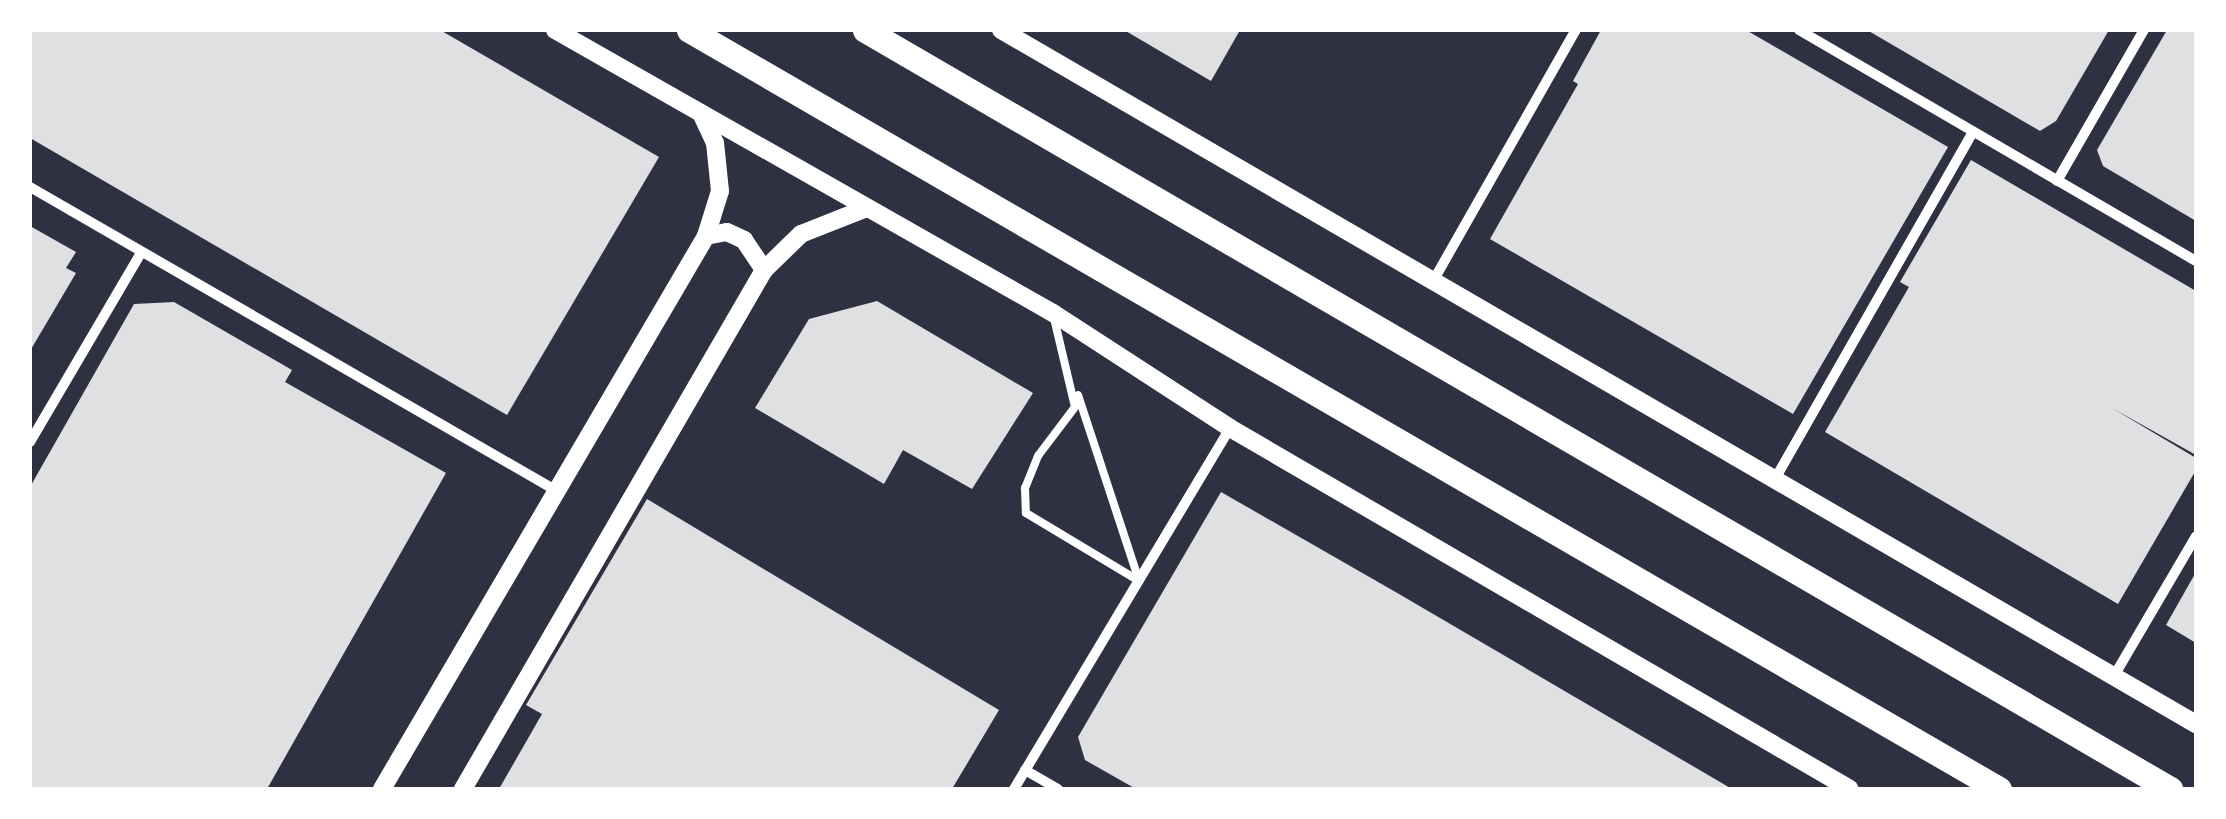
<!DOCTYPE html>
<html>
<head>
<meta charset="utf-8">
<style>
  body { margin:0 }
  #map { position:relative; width:2226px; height:819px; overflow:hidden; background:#2d3142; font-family:"PT Sans",sans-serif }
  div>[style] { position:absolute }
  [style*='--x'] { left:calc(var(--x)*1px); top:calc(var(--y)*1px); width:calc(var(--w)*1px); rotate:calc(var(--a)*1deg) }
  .building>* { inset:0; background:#e0e0e3 }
  .service>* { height:8px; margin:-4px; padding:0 4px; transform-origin:4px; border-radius:4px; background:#fff }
  .minor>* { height:10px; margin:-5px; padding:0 5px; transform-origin:5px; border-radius:5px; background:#fff }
  .tertiary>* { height:18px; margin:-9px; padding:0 9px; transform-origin:9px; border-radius:9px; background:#fff }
  .primary>* { height:25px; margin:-12.5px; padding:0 12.5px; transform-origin:12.5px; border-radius:12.5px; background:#fff }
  span { translate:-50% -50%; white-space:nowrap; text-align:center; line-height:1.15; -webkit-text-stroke:8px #fff; paint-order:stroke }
  .frame { position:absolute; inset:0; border:32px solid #fff; pointer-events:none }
</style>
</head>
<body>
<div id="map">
  <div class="building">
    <i style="clip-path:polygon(30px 30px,440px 30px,659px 157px,507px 415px,30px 138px)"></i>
    <i style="clip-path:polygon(1124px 30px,1240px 30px,1211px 81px)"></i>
    <i style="clip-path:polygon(1601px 30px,1746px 30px,1948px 147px,1793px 414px,1490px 239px,1578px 84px,1573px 81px)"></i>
    <i style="clip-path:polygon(1867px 30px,2109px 30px,2056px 121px,2040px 131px)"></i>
    <i style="clip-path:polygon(2167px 30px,2196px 30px,2196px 221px,2103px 166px,2097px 150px)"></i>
    <i style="clip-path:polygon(1971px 160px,2196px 291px,2196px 455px,2112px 408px,2196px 458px,2196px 470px,2118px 604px,1825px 432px,1909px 287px,1900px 282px)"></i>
    <i style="clip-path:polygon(30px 226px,76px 252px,66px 268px,76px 273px,30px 351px)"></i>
    <i style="clip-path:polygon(877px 301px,1033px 393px,972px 489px,903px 450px,884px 484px,755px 408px,809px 319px)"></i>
    <i style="clip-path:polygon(174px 302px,292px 370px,285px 382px,446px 473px,267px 789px,30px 789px,30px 487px,134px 304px)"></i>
    <i style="clip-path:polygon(1221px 492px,1399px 594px,1732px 789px,1136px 789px,1085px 760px,1078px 737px)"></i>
    <i style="clip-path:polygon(647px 499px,999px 710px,952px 789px,499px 789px,542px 714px,526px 705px)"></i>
    <i style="clip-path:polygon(2196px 572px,2196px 643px,2166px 625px)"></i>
  </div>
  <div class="service">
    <i style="--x:1054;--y:318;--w:91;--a:76.7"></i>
    <i style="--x:1075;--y:407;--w:61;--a:127.1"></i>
    <i style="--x:1038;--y:456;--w:35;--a:112"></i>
    <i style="--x:1025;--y:488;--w:25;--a:88"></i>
    <i style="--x:1026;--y:513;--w:132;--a:31"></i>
    <i style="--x:1078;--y:395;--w:196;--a:71.8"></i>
  </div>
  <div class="minor">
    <i style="--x:1799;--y:30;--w:459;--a:30.2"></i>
    <i style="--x:2057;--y:181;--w:174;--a:-60.1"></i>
    <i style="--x:30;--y:187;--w:608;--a:29.98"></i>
    <i style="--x:1432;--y:283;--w:291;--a:-60.4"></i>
    <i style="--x:30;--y:442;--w:219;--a:-59.6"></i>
    <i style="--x:1775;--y:479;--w:398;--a:-60.3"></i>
    <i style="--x:2114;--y:676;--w:162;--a:-59.6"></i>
    <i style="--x:1025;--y:770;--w:38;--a:30"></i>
    <i style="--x:1014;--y:789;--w:421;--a:-59.1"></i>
  </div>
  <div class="tertiary">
    <i style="--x:555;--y:30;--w:573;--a:29.61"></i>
    <i style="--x:1053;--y:313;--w:211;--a:33"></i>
    <i style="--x:1230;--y:428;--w:717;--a:30.21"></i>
    <i style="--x:1001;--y:30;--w:1382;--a:30.15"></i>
    <i style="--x:706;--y:236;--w:21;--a:-11"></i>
    <i style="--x:727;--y:232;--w:19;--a:25"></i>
    <i style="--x:744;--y:240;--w:36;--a:56"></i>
    <i style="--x:382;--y:789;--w:641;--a:-59.63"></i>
    <i style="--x:706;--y:236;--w:47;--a:-72.7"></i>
    <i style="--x:720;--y:191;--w:48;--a:-95.9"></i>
    <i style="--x:715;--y:143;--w:33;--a:-115"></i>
    <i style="--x:463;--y:789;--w:600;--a:-59.89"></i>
    <i style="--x:764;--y:270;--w:52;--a:-44.2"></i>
    <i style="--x:801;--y:234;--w:71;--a:-21.5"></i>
  </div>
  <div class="primary">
    <i style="--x:689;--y:30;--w:1514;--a:30.09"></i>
    <i style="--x:865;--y:30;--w:1510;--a:30.18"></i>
  </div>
  <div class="frame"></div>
</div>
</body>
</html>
